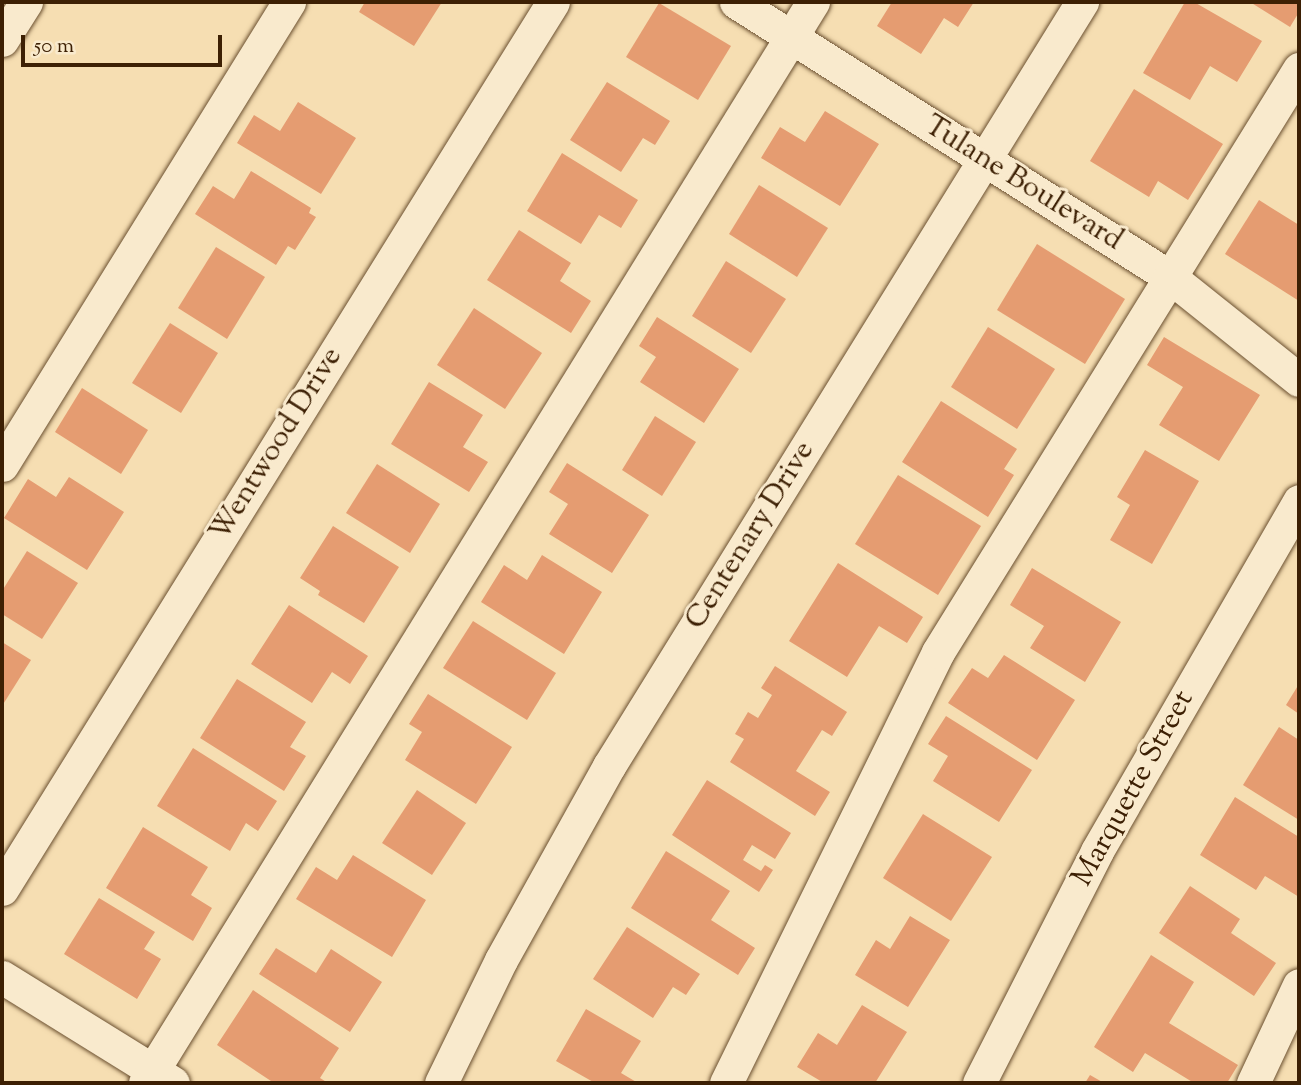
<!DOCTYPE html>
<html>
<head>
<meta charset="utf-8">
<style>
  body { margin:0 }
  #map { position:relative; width:1301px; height:1085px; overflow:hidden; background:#f6deb2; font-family:"Sorts Mill Goudy",serif }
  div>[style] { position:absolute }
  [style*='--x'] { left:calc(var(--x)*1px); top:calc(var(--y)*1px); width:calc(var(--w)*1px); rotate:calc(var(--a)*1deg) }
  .building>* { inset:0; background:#e59c71 }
  .roads { filter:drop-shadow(0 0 2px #6b5030) drop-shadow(0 0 2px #6b5030) }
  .minor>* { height:33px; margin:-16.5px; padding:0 16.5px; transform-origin:16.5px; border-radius:16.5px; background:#f9eacd }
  span { translate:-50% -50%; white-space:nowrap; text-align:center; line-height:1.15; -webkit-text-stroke:6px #f9eacd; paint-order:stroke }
  .street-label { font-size:30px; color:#3d2004 }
  .frame { position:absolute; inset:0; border:4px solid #3d2004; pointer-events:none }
  .scale { position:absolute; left:21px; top:35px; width:201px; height:32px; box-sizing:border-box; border:4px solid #3d2004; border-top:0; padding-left:9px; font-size:21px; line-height:24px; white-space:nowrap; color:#3d2004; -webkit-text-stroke:5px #f9eacd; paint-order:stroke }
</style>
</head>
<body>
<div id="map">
  <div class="building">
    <i style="clip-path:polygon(365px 2px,442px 2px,414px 46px,359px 12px)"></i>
    <i style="clip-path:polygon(892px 2px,974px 2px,958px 27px,944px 18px,921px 54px,877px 26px)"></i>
    <i style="clip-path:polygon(1185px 2px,1194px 2px,1262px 41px,1237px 82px,1210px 66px,1190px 100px,1143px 73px)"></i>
    <i style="clip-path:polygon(1250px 2px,1299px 2px,1299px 12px,1290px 27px)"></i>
    <i style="clip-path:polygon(659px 3px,731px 46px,698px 100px,626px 57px)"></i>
    <i style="clip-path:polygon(607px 82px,670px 121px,655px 145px,643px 138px,621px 172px,570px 140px)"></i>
    <i style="clip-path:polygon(1134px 89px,1223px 144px,1188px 200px,1158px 181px,1149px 197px,1090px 161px)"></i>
    <i style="clip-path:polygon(298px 102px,356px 138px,321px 194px,237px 143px,254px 115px,280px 131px)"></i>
    <i style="clip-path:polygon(825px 111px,879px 144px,840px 206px,761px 158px,780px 127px,805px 142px)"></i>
    <i style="clip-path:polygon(562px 153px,638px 200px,621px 228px,599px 215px,581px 244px,527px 211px)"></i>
    <i style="clip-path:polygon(251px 171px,311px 208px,309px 213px,316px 217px,295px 250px,288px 246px,276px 265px,195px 214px,213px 186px,234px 199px)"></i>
    <i style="clip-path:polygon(759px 185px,828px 228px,797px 277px,729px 234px)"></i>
    <i style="clip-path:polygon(1259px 200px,1299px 225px,1299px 301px,1225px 254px)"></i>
    <i style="clip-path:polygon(519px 230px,571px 263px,560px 281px,591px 301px,571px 333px,487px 280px)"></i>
    <i style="clip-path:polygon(1037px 244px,1125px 299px,1085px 364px,997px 310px)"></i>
    <i style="clip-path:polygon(216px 247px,265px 277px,227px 339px,178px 308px)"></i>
    <i style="clip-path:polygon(726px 261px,786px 299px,751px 353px,692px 316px)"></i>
    <i style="clip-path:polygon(474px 308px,542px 353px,505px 409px,437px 365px)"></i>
    <i style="clip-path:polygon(657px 317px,739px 369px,704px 423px,640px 382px,656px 357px,639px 346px)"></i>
    <i style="clip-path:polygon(170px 323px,218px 353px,181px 413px,132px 383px)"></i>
    <i style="clip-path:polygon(988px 327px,1055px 369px,1017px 429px,951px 387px)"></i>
    <i style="clip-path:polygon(1164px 337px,1260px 395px,1219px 461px,1159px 425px,1183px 387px,1147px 365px)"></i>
    <i style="clip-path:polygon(429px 382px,483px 415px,463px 447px,488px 462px,469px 492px,391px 444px)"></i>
    <i style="clip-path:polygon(82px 388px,148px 430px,121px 474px,55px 432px)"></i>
    <i style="clip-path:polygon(941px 401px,1017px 449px,1004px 469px,1014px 475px,988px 517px,902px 462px)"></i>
    <i style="clip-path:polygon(655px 416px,696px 442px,662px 496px,622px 470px)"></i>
    <i style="clip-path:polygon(1145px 450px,1199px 481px,1152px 564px,1110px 540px,1130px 505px,1117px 497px)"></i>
    <i style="clip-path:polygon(567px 463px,649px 515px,612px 573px,549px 534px,568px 504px,549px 492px)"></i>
    <i style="clip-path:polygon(377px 464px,440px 504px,410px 553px,346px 513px)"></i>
    <i style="clip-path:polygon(898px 475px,981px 526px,938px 595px,855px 544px)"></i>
    <i style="clip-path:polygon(69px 477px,124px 512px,87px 570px,4px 518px,28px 479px,56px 497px)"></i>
    <i style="clip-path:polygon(333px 526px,399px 567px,364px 623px,318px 595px,320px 591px,300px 578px)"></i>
    <i style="clip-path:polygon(27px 551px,78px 583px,42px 639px,2px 614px,2px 591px)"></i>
    <i style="clip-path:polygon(542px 555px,602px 592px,564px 654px,481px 602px,504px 565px,527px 580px)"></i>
    <i style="clip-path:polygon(838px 563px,923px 617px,907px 643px,879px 626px,847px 677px,789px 641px)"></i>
    <i style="clip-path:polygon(1032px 568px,1121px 622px,1085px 682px,1030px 648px,1044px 626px,1010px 605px)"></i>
    <i style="clip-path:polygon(289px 605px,368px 656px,350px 684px,332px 672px,312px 703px,251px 664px)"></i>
    <i style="clip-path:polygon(473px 621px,556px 673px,527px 720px,443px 668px)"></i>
    <i style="clip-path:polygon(2px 642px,31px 660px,2px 706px)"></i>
    <i style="clip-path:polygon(1004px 655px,1075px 700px,1037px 760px,948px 703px,972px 668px,988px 678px)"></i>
    <i style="clip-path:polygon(775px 666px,847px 712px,832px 736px,822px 730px,796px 771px,830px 792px,815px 816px,730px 762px,744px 739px,735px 734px,748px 712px,758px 718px,772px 695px,761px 688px)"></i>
    <i style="clip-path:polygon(237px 679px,306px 722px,290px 747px,306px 756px,284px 791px,200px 738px)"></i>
    <i style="clip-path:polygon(1299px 684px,1299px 714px,1286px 705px)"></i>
    <i style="clip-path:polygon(428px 694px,512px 747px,476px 804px,405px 760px,422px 732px,409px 724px)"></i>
    <i style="clip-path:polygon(946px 716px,1032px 770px,999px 822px,933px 781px,948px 756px,928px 744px)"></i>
    <i style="clip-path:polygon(1279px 727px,1299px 740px,1299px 820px,1243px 785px)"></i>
    <i style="clip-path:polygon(193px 748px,277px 801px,258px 831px,246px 823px,230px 851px,157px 806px)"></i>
    <i style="clip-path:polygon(707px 780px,791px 833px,775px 859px,752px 845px,743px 860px,761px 871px,765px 865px,773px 870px,759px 892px,672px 835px)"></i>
    <i style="clip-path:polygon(417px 790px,466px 823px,432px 875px,382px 843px)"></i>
    <i style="clip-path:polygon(1235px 797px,1299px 837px,1299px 897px,1265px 876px,1256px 890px,1200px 855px)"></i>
    <i style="clip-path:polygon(923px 814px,992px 857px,951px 921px,883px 878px)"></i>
    <i style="clip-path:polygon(143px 827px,208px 867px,191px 895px,212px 908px,193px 941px,106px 888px)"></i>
    <i style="clip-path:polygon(666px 851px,730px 891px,711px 920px,755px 948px,738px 975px,631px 908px)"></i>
    <i style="clip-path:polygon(353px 855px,426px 900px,392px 957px,296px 899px,316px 867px,337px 880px)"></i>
    <i style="clip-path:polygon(1190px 886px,1240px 919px,1231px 933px,1276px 963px,1254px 996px,1159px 933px)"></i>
    <i style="clip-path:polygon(99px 898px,155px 932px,144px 949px,161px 959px,137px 999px,64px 954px)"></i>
    <i style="clip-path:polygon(910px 916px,950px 940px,908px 1007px,855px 975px,876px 940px,890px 949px)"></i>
    <i style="clip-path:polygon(627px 927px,700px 974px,686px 995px,673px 987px,653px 1018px,593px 979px)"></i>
    <i style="clip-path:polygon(276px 948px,316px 973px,331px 949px,382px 982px,350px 1032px,259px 974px)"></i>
    <i style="clip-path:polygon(1151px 955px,1194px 982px,1169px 1023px,1238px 1065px,1227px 1083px,1194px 1083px,1145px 1053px,1133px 1072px,1094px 1047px)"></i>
    <i style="clip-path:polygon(253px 990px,339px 1048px,320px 1078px,328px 1083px,274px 1083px,217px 1045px)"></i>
    <i style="clip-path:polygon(862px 1005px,907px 1032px,875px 1083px,824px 1083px,797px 1067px,818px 1033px,837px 1045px)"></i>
    <i style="clip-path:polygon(586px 1009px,641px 1041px,621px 1073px,638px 1083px,595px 1083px,556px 1061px)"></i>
    <i style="clip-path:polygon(1090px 1075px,1104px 1083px,1085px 1083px)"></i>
  </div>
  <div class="roads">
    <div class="minor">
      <i style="--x:736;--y:2;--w:514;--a:32.36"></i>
      <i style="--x:1170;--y:277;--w:165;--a:38.6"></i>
      <i style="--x:2;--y:40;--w:45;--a:-57.7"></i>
      <i style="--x:2;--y:465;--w:545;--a:-58.21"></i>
      <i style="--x:2;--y:889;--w:1044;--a:-58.15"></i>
      <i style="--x:2;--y:977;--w:201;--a:31.8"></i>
      <i style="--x:145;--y:1083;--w:1271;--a:-58.29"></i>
      <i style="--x:441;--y:1083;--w:137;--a:-64"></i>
      <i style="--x:501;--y:960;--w:222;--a:-60.9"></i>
      <i style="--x:609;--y:766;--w:899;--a:-58.24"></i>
      <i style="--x:726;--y:1083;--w:480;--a:-63.8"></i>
      <i style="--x:938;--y:652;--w:686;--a:-58.23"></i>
      <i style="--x:979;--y:1083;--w:260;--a:-63"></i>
      <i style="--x:1097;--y:851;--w:404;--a:-60"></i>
      <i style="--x:1253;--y:1083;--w:108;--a:-64.9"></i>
    </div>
  </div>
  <div class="street-label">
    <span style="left:1023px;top:184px;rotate:32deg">Tulane Boulevard</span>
    <span style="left:277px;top:445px;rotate:-58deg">Wentwood Drive</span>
    <span style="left:751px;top:536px;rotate:-58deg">Centenary Drive</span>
    <span style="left:1134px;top:789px;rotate:-61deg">Marquette Street</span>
  </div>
  <div class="frame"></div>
  <div class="scale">50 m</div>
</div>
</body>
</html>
